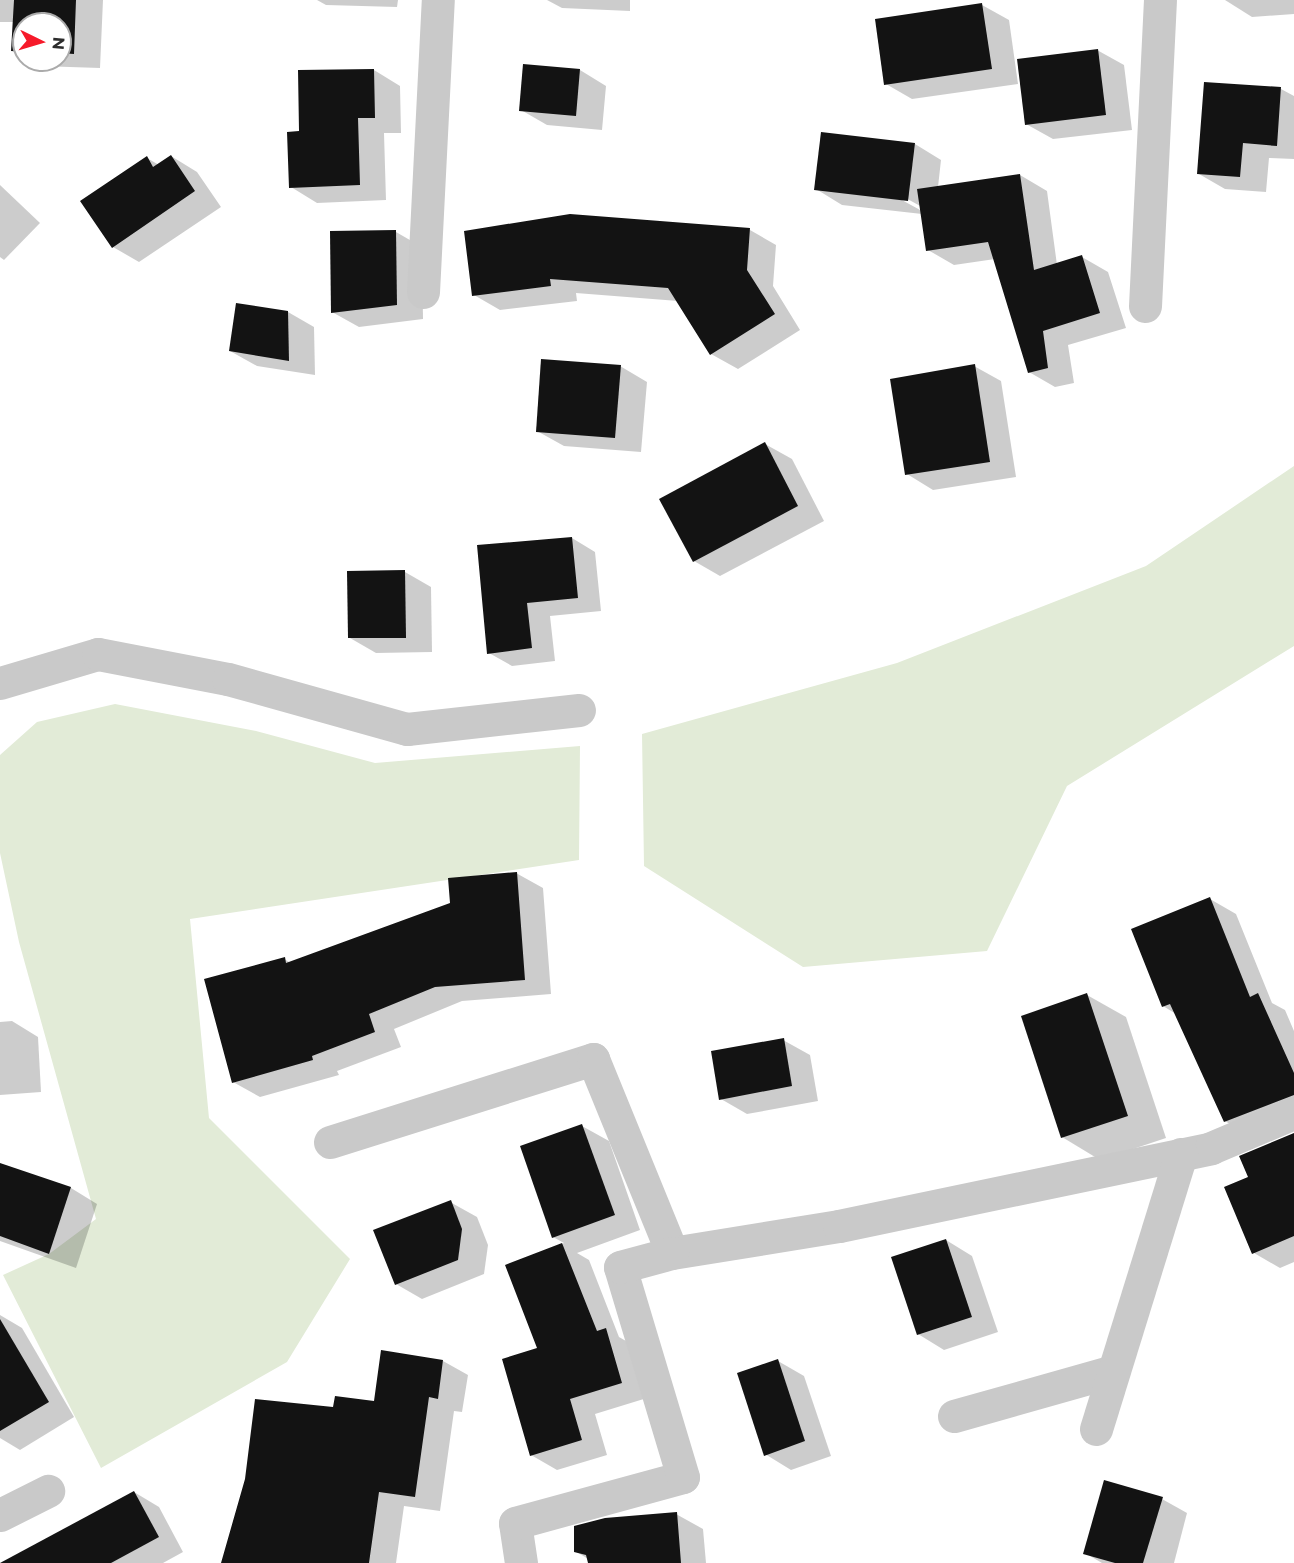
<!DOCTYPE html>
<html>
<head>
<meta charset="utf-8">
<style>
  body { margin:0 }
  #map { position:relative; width:1294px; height:1563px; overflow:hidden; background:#fff; font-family:Montserrat,sans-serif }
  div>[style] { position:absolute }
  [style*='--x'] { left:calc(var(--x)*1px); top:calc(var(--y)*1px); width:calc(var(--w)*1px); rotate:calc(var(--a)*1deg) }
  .green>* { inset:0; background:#e2ebd7 }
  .shadow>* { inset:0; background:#0003 }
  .building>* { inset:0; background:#131313 }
  .street>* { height:33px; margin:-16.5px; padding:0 16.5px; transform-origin:16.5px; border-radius:16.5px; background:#c9c9c9 }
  span { translate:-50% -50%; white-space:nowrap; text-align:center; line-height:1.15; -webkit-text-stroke:6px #fff; paint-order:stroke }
  .north { position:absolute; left:12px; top:12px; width:60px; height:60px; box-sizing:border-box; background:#fff; border:2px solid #ababab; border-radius:50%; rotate:95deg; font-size:16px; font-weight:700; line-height:24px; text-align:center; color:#2c2c2c }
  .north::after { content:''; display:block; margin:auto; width:21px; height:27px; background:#f61a2a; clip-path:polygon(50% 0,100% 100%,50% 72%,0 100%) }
</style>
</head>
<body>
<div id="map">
  <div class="green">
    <i style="clip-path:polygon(1294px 466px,1294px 646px,1067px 786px,987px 951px,803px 967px,644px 866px,642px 734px,897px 663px,1146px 566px)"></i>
    <i style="clip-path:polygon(115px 704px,256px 731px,375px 763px,580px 746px,579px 860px,190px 919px,209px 1118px,350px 1259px,287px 1362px,101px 1468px,3px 1275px,49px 1254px,96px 1219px,19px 942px,0 853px,0 755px,37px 722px)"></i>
  </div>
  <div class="shadow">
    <i style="clip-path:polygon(0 0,103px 0,100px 68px,39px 66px,29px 60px,60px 60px,60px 24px,24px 24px,24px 57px,13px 50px,14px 22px,0 22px)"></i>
    <i style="clip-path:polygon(317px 0,398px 0,397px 7px,326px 5px)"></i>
    <i style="clip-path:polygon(547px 0,630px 0,630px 11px,562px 8px)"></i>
    <i style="clip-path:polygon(1225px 0,1294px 0,1294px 14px,1252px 17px)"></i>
    <i style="clip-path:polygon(982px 5px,1009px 20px,1018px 84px,912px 99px,886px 84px)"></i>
    <i style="clip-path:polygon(1097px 50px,1124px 65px,1132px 130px,1053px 139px,1026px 124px)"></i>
    <i style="clip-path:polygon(374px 70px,400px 86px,401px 133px,384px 133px,386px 200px,317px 203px,291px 187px,301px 133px)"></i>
    <i style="clip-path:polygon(580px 70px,606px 86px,602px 130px,547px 125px,521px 110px)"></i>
    <i style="clip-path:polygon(1205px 83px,1281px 89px,1294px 96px,1294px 159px,1269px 158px,1266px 192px,1225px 189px,1199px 174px)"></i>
    <i style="clip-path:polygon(evenodd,915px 144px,941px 160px,938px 187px,1020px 175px,1047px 191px,1057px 265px,1082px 257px,1108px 272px,1126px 328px,1068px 345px,1074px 383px,1055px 387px,1029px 372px,995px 259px,954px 265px,928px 250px,922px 214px,842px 205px,816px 189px,915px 144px,902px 196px,922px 207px,922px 211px,900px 199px,902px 196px)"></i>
    <i style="clip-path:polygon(171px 156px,197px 172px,221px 207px,139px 262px,113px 247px,123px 174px,147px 158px,159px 165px)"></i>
    <i style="clip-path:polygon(0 185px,40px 223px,4px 260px,0 257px)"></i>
    <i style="clip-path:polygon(750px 230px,776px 245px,773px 286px,800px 330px,738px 369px,711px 354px,678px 301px,576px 293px,577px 301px,500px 310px,474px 295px)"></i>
    <i style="clip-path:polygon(396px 232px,422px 247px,423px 319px,359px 327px,332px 312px)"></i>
    <i style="clip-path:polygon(288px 312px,314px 327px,315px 375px,257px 366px,230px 351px)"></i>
    <i style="clip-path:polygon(620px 366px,647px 382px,641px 452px,564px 446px,537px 431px)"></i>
    <i style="clip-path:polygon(974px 366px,1001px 381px,1016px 477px,933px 490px,907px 474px)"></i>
    <i style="clip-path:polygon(765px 444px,792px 459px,824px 521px,720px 576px,694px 561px)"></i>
    <i style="clip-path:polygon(572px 538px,595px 552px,601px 611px,550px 616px,555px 661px,512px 666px,489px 653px)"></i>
    <i style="clip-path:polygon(405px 572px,431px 587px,432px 652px,376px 653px,350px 638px)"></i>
    <i style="clip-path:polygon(516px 873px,543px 888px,551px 994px,462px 1001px,394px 1029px,401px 1047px,337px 1071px,339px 1075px,260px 1097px,233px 1082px,284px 959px,291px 963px,452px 904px)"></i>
    <i style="clip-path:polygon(1210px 899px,1236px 914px,1272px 1003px,1285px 1010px,1294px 1031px,1294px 1118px,1251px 1137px,1225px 1121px,1176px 1014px,1163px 1006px)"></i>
    <i style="clip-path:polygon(1087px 995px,1126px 1017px,1166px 1138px,1100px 1160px,1062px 1137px)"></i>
    <i style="clip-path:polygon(12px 1021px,38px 1037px,41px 1092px,0 1095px,0 1022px)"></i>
    <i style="clip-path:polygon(783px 1040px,810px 1055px,818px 1101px,747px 1114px,721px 1099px)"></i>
    <i style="clip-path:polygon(582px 1126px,609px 1141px,640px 1230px,577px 1253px,589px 1260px,619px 1337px,633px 1345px,647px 1398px,595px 1414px,607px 1455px,557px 1470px,531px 1455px,539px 1349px,507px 1266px,564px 1243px,553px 1237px)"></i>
    <i style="clip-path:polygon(1294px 1135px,1294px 1262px,1280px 1268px,1254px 1253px,1250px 1177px)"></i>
    <i style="clip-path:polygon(0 1168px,71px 1188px,97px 1204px,76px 1268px,0 1241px)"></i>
    <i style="clip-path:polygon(450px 1202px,477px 1217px,488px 1245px,484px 1274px,422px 1299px,396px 1284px)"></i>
    <i style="clip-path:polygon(946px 1240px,972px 1256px,998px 1332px,944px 1350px,918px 1334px)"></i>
    <i style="clip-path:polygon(0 1315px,22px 1328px,74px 1417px,20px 1450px,0 1438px)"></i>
    <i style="clip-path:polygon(443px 1361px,468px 1375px,462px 1412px,454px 1411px,440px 1511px,404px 1506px,396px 1563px,223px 1563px,335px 1409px,375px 1403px)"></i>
    <i style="clip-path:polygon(778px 1361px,804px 1376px,831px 1456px,791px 1470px,765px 1454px)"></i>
    <i style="clip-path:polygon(134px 1492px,159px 1507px,183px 1552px,163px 1563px,19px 1563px)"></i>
    <i style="clip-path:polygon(1162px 1499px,1187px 1513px,1174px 1563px,1102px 1563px,1085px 1553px)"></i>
    <i style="clip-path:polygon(676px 1514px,703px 1529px,706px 1563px,595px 1563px,575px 1551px)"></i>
  </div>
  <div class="building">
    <i style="clip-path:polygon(14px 0,76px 0,74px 54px,60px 53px,60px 24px,24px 24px,24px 52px,11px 51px)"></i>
    <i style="clip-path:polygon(982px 3px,992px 69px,884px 85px,875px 19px)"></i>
    <i style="clip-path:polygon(1098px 49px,1106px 115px,1025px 125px,1017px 59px)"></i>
    <i style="clip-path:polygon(523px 64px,580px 69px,576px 116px,519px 111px)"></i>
    <i style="clip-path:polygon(374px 69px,375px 118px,358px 118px,360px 185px,289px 188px,287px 132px,299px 131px,298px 70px)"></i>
    <i style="clip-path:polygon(1204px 82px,1281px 87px,1277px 146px,1243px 143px,1240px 177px,1197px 174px)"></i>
    <i style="clip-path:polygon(821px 132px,915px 143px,908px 201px,814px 190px)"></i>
    <i style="clip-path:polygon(171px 155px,195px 191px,112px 248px,80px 201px,147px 156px,153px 167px)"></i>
    <i style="clip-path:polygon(1020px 174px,1034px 270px,1082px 255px,1100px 313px,1043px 331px,1048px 368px,1028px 373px,988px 242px,926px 251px,917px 189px)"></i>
    <i style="clip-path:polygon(570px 214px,750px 228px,747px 270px,775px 314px,710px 355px,668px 288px,550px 279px,551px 286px,472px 296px,464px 231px)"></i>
    <i style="clip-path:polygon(396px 230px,397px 305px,331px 313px,330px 231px)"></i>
    <i style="clip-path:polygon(236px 303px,288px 311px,289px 361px,229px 351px)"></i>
    <i style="clip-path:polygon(541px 359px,621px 365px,615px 438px,536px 432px)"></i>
    <i style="clip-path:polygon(975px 364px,990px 462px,905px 475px,890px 379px)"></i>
    <i style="clip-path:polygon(765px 442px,798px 506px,693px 562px,659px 499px)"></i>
    <i style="clip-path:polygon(572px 537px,578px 598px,527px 603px,532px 648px,487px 654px,477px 545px)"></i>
    <i style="clip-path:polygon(405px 570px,406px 638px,348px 638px,347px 571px)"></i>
    <i style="clip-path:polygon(517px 872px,525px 980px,435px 987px,369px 1014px,375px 1032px,312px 1056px,313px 1060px,232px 1083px,204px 979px,285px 957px,286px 963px,450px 903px,448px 878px)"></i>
    <i style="clip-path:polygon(1210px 897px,1250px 997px,1258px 993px,1294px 1073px,1294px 1095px,1224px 1122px,1170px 1004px,1162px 1007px,1131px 929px)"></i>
    <i style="clip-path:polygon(1087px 993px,1128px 1116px,1061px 1138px,1021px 1016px)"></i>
    <i style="clip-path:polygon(784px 1038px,792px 1086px,719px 1100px,711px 1051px)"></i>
    <i style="clip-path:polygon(582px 1124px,615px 1215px,552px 1238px,520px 1146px)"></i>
    <i style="clip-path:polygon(1294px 1133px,1294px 1236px,1252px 1254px,1224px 1187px,1248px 1177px,1239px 1156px)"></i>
    <i style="clip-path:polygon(0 1163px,71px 1187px,49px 1254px,0 1236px)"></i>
    <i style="clip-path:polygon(451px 1200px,462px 1229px,458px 1260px,395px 1285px,373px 1230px)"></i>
    <i style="clip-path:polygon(946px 1239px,972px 1317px,917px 1335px,891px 1257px)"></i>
    <i style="clip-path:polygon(562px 1243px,597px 1331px,606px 1328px,622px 1383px,570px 1399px,582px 1440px,530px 1456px,502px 1359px,537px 1348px,505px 1265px)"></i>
    <i style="clip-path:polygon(0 1319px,49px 1402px,0 1431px)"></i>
    <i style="clip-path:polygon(381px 1350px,443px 1360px,438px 1399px,429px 1397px,415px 1497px,379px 1492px,369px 1563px,221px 1563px,245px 1479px,255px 1399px,333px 1407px,335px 1396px,374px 1401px)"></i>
    <i style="clip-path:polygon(778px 1359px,805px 1441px,764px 1456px,737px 1373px)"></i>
    <i style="clip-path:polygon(1104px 1480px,1163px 1497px,1143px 1563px,1115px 1563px,1083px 1554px)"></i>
    <i style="clip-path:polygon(134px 1491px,159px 1537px,111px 1563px,0 1563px)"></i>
    <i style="clip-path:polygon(677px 1512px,681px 1563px,588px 1563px,586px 1555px,574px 1552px,574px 1526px,605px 1518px)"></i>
  </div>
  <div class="street">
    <i style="--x:423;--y:292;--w:292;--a:-87.1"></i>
    <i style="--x:1145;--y:306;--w:306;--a:-87.2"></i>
    <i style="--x:0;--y:683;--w:102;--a:-16.5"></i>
    <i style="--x:98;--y:654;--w:132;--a:10.9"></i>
    <i style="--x:228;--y:679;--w:186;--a:15.6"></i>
    <i style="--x:407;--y:729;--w:173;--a:-6.3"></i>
    <i style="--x:330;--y:1142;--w:276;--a:-17.5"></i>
    <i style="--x:593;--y:1059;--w:209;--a:67.8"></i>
    <i style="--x:672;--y:1253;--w:169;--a:-9.2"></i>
    <i style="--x:839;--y:1226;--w:380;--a:-11.8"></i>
    <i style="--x:1211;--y:1148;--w:90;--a:-22.9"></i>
    <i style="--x:954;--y:1416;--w:165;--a:-15.8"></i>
    <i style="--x:1096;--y:1429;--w:288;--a:-72.8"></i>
    <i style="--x:0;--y:1515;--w:54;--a:-26.6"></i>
    <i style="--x:521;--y:1563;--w:40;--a:-98.5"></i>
    <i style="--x:515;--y:1523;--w:174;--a:-15.3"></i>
    <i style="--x:683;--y:1477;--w:219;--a:-106.7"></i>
    <i style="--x:620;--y:1267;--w:54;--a:-15.1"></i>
  </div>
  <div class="north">N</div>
</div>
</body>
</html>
